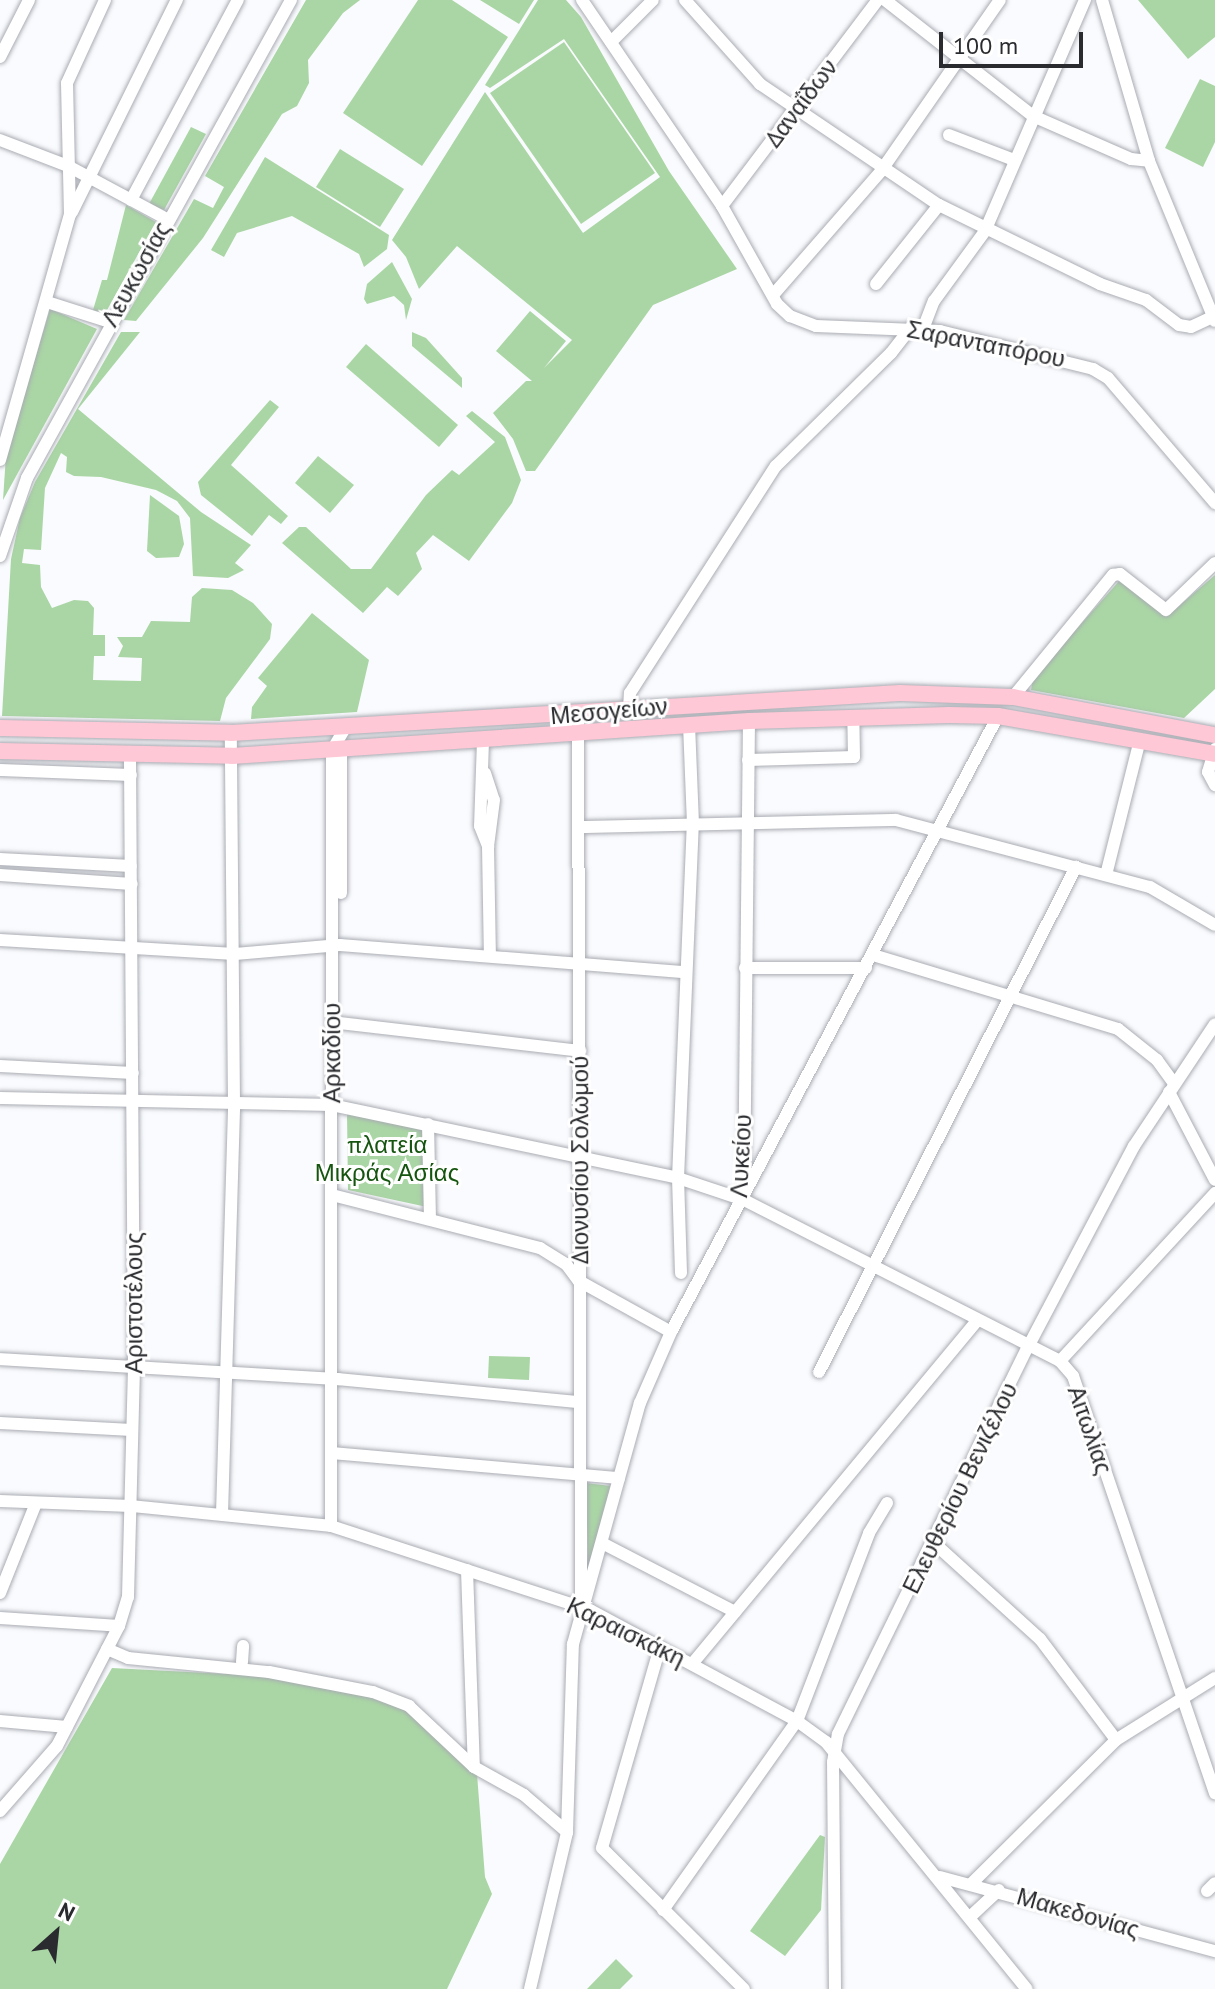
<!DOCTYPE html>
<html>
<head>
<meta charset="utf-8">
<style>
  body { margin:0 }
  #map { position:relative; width:1215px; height:1989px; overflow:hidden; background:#fafbfe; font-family:"PT Sans",sans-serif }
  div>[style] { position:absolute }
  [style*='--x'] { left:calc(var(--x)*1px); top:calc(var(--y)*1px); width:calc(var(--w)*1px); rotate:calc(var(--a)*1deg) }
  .green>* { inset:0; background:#aad6a5 }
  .roads { filter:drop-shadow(0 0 2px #a9acb3) drop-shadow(0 0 2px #a9acb3) }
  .minor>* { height:12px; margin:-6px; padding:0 6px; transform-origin:6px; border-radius:6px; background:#fff }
  .major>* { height:16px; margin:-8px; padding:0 8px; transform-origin:8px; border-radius:8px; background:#fec8d6 }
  span { translate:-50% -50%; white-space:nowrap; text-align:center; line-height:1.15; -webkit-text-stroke:6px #fff; paint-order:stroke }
  .street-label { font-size:24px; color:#2a2b2e }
  .park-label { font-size:24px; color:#15550f }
  .north { position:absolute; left:16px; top:1893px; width:80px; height:80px; -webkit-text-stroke:6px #fff; paint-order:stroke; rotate:27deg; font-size:22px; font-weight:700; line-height:32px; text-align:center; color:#2a2b2e }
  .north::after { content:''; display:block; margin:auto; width:28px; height:36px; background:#2a2b2e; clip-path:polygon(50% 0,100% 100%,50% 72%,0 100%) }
  .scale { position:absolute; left:939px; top:32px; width:144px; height:36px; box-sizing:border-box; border:4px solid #2a2b2e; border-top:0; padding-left:10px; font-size:24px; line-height:28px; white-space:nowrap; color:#2a2b2e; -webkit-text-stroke:6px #fff; paint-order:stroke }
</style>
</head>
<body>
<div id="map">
  <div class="green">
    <i style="clip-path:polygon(306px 0,360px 0,343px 13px,308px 60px,309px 83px,297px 106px,282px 114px,203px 238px,136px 321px,124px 320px,194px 199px,213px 208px,224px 187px,205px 176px)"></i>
    <i style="clip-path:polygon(418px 0,452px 0,508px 37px,422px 166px,343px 113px)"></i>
    <i style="clip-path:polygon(480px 0,534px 0,519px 24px)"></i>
    <i style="clip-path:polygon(538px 0,566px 0,581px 17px,669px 171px,737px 269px,653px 305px,535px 471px,526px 471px,513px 439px,493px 413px,526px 381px,532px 381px,496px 351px,530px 311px,566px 341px,544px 368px,572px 340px,457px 246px,419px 289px,406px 257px,392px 240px,485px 92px,583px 233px,660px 177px,564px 39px,490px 88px,485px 85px)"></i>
    <i style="clip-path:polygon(1138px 0,1215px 0,1215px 37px,1188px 59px)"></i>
    <i style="clip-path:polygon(564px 42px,655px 173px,581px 224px,490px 93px)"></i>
    <i style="clip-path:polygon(1200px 79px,1215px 86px,1215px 142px,1203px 167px,1165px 148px)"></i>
    <i style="clip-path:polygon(191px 127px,206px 134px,164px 210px,149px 204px)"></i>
    <i style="clip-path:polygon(340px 149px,404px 189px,380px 227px,316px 187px)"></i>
    <i style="clip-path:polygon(265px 157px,389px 235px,387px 249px,364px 267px,359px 254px,292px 216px,237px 233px,224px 257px,211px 250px)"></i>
    <i style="clip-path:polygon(126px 205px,156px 222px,106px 312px,99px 312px,93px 310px,102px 280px,107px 280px)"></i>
    <i style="clip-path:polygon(392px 262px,412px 299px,406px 320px,404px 305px,394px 296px,367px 304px,364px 299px,367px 284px)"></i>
    <i style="clip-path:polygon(50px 309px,97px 329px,3px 500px,6px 455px)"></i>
    <i style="clip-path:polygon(121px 332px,140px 332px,78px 409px,201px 512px,251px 545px,235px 563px,244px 570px,228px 578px,193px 576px,190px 518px,177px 501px,156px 490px,101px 477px,74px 476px,66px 472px,67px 457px,61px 453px,45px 488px,41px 550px,24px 549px,22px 563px,40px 565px,41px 587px,52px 608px,74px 600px,88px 601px,94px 608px,93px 635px,105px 635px,105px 656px,94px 656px,93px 680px,141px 681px,142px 658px,118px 657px,123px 646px,117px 637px,142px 637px,151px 621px,190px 622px,192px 597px,202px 588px,232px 590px,253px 603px,272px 624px,270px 639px,226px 698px,220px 721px,2px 716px,11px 559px,20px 518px,35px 482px)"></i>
    <i style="clip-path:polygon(412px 332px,426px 338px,462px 378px,462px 388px,412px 346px)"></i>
    <i style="clip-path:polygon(366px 344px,458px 425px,439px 447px,346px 367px)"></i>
    <i style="clip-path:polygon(270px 400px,279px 407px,231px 465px,288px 516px,281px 524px,269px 515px,252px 536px,201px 495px,198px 482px)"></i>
    <i style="clip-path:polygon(472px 411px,505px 437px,521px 480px,512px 503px,469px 561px,433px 535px,416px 553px,422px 569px,398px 596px,387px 587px,363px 613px,282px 543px,299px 527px,306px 527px,351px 569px,371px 569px,426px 495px,452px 470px,459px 475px,495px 442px,466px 416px)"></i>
    <i style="clip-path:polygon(318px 456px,354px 485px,330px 513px,295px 483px)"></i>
    <i style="clip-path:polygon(150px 495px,179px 516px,184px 544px,179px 557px,156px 558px,147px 551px)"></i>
    <i style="clip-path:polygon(1215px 575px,1215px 689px,1184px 718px,1031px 690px,1033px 678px,1120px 580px,1166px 617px)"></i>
    <i style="clip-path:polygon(312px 613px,369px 660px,357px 712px,251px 719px,252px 707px,267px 686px,258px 678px)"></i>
    <i style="clip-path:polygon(347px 1113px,425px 1127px,427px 1207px,348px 1190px)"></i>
    <i style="clip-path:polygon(489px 1356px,530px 1357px,529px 1380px,488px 1378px)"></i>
    <i style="clip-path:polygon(586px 1483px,611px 1486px,592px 1563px,588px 1563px)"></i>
    <i style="clip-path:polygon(112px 1668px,264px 1676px,363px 1695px,407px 1711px,477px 1774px,485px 1877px,492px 1894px,447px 1989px,0 1989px,0 1864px)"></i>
    <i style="clip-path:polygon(820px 1835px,825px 1837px,821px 1910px,785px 1956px,750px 1931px)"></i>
    <i style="clip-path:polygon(616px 1959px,633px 1976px,620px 1989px,587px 1989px)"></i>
  </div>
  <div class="roads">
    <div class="minor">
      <i style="--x:582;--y:0;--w:249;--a:55.8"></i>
      <i style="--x:722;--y:206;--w:112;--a:60.7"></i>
      <i style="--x:777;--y:304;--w:18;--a:43"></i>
      <i style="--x:790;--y:316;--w:28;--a:21"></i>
      <i style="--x:816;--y:326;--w:124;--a:2.3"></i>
      <i style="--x:940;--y:331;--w:158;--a:13.9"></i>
      <i style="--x:1093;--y:369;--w:17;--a:31"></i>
      <i style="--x:1108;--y:378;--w:165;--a:49.4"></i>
      <i style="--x:685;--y:0;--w:113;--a:48.2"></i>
      <i style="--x:760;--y:84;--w:216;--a:34.1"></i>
      <i style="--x:939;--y:205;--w:179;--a:26.1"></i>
      <i style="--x:1100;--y:284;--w:49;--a:19.2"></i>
      <i style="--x:1146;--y:300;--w:41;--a:37.1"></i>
      <i style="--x:1179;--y:325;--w:12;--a:9"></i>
      <i style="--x:1191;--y:327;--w:26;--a:-25"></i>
      <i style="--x:885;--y:0;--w:188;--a:38.1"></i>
      <i style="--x:1033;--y:116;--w:107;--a:23.7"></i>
      <i style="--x:1131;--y:159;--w:18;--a:6"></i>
      <i style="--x:1102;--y:0;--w:168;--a:73.7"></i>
      <i style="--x:1149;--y:161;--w:173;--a:67.6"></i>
      <i style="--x:611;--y:42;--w:59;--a:-45"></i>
      <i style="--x:0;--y:57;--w:64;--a:-63"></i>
      <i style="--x:949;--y:135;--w:70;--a:21"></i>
      <i style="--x:0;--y:140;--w:73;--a:20.9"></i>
      <i style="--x:68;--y:166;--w:112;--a:28.2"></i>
      <i style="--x:131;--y:200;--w:227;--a:-61.9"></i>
      <i style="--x:722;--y:206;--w:258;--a:-52.9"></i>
      <i style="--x:72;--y:212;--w:237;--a:-63.7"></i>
      <i style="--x:876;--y:284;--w:101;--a:-51.4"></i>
      <i style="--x:773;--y:295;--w:164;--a:-48.9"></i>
      <i style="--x:881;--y:171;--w:208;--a:-55.2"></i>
      <i style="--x:47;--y:302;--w:66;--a:17.6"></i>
      <i style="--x:923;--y:329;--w:30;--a:-69"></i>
      <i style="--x:934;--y:301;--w:87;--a:-53.9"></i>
      <i style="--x:985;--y:231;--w:252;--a:-66.6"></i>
      <i style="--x:0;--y:460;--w:255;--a:-74.1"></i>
      <i style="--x:70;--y:215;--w:132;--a:-91.3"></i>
      <i style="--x:67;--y:83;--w:91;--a:-65.4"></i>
      <i style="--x:0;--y:556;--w:83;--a:-70.9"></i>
      <i style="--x:27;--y:478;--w:546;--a:-61.09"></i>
      <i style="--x:1013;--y:697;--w:158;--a:-50.7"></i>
      <i style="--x:1113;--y:575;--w:7;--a:-8"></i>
      <i style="--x:1120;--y:574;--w:58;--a:38"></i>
      <i style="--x:1166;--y:610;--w:68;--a:-43.8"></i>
      <i style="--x:629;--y:710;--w:17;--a:-87"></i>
      <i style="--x:630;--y:693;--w:270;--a:-57.3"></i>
      <i style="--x:776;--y:466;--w:161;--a:-44.5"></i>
      <i style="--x:891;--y:353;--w:33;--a:-52"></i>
      <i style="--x:578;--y:714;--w:892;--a:89.81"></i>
      <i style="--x:483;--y:741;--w:85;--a:92"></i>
      <i style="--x:480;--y:826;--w:22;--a:68"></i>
      <i style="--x:1215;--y:749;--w:24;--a:107"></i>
      <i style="--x:1208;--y:772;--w:15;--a:62"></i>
      <i style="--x:748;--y:760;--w:106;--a:-1.6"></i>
      <i style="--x:854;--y:757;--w:39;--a:-91"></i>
      <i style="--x:0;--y:770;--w:131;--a:2.2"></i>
      <i style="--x:485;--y:773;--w:28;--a:72"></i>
      <i style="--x:494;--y:800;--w:46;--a:97.4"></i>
      <i style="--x:488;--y:846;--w:110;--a:89"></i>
      <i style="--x:581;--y:827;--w:315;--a:-1.3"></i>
      <i style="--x:896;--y:820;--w:263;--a:14.8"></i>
      <i style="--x:1150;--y:887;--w:75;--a:30.3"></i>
      <i style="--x:0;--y:859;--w:131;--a:3.1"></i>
      <i style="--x:0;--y:875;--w:132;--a:3.9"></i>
      <i style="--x:1106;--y:875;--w:139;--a:-75.9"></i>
      <i style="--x:341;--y:893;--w:143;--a:-90"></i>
      <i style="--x:0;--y:940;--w:235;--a:3.4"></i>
      <i style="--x:235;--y:954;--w:105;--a:-4.9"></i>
      <i style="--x:340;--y:945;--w:346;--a:4.5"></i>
      <i style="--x:873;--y:955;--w:256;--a:16.8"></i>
      <i style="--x:1118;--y:1029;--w:50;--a:38.5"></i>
      <i style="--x:1157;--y:1060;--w:29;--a:54"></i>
      <i style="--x:745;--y:968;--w:121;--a:0"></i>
      <i style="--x:339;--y:1023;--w:243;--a:6.6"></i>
      <i style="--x:0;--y:1066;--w:133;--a:3"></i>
      <i style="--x:1169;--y:1092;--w:99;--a:62.4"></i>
      <i style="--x:0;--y:1098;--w:332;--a:1.2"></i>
      <i style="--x:332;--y:1105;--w:354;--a:11.9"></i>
      <i style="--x:678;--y:1178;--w:70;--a:18.4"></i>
      <i style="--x:744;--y:1200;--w:355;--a:27"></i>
      <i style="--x:1060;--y:1361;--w:20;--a:49"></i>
      <i style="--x:1073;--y:1376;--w:441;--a:71.2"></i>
      <i style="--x:428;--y:1124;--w:95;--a:88.8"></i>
      <i style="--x:332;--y:1195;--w:215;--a:14.3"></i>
      <i style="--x:540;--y:1248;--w:31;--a:32"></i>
      <i style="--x:566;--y:1264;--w:21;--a:53"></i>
      <i style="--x:579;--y:1281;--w:105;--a:29"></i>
      <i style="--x:744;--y:1197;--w:476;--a:-89.4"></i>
      <i style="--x:681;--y:1273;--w:95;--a:-91.8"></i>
      <i style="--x:678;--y:1178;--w:354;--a:-87.6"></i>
      <i style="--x:693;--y:824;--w:99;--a:-92.3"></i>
      <i style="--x:0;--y:1359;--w:339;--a:3.4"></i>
      <i style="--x:338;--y:1379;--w:242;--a:5.5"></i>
      <i style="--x:1060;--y:1361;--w:229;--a:-47.3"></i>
      <i style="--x:819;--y:1372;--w:567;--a:-63.03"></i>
      <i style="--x:0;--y:1423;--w:132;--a:3"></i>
      <i style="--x:332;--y:1453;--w:288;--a:5"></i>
      <i style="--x:0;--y:1501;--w:131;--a:2.2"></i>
      <i style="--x:131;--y:1506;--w:201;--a:5.7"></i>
      <i style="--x:331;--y:1526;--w:272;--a:18"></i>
      <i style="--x:590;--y:1610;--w:235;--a:28.2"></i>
      <i style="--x:797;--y:1721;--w:36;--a:36"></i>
      <i style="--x:826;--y:1742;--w:318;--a:50.9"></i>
      <i style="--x:222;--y:1514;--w:410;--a:-88.3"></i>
      <i style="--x:234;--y:1104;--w:371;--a:-90.5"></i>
      <i style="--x:331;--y:1526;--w:776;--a:-89.93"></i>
      <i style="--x:332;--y:750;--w:26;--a:-59"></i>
      <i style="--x:602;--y:1543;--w:150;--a:27.4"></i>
      <i style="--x:934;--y:1543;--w:143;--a:42.2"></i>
      <i style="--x:1040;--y:1639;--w:126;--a:53"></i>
      <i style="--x:467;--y:1570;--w:197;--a:88"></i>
      <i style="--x:0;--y:1593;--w:97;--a:-68.2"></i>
      <i style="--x:0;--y:1618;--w:119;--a:3.8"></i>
      <i style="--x:660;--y:1647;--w:209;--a:106.1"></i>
      <i style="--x:602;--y:1848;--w:200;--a:44.8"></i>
      <i style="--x:107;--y:1649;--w:23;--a:23"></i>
      <i style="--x:128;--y:1658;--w:142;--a:5.7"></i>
      <i style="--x:269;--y:1672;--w:106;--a:10.9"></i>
      <i style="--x:373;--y:1692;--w:39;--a:21"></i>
      <i style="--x:409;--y:1706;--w:89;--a:43.2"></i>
      <i style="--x:474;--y:1767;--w:57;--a:29.2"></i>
      <i style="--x:524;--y:1795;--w:57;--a:40.7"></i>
      <i style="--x:242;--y:1662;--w:16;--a:-86"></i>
      <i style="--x:692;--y:1664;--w:447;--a:-50.3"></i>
      <i style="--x:0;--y:1721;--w:67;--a:5.1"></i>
      <i style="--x:0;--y:1811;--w:86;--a:-48.8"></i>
      <i style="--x:57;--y:1746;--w:135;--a:-62.7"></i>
      <i style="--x:119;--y:1626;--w:30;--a:-73"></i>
      <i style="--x:128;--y:1597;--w:233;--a:-88.5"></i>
      <i style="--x:134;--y:1364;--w:608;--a:-90.38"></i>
      <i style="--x:940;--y:1877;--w:285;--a:15.1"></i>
      <i style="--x:972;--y:1883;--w:203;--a:-44.8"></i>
      <i style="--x:1116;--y:1740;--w:117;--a:-32.1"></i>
      <i style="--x:1207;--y:1891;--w:11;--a:-45"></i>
      <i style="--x:663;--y:1910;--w:232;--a:-54.7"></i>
      <i style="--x:797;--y:1721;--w:201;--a:-69"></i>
      <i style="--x:869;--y:1533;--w:35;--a:-59"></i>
      <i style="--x:971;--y:1916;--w:38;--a:-43"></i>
      <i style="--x:530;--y:1989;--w:161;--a:-76.7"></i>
      <i style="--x:567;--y:1832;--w:188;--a:-88.2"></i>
      <i style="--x:573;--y:1644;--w:250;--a:-74.5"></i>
      <i style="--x:640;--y:1403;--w:77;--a:-66.4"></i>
      <i style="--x:671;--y:1332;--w:697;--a:-62.04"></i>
      <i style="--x:835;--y:1989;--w:227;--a:-90.5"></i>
      <i style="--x:833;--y:1762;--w:28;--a:-80"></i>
      <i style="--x:838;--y:1734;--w:431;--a:-63.9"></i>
      <i style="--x:1028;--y:1347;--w:227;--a:-62.2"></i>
      <i style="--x:1134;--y:1146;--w:146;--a:-56.4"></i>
    </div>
    <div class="major">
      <i style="--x:0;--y:728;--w:231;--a:1.2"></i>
      <i style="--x:231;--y:733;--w:670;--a:-3.42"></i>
      <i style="--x:900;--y:693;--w:113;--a:2"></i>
      <i style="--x:1013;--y:697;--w:206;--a:10.7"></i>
      <i style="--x:0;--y:751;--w:232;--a:1.2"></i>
      <i style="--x:232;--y:756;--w:518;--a:-3.87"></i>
      <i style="--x:749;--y:721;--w:200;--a:-1.7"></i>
      <i style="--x:949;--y:715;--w:49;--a:1.2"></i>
      <i style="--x:998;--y:716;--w:220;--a:9.9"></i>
    </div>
  </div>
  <div class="street-label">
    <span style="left:801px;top:103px;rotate:-53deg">Δαναΐδων</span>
    <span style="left:136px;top:274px;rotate:-61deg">Λευκωσίας</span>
    <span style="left:986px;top:344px;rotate:11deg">Σαρανταπόρου</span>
    <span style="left:609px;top:711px;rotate:-5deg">Μεσογείων</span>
    <span style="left:332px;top:1053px;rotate:-90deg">Αρκαδίου</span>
    <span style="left:741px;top:1156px;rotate:-87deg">Λυκείου</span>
    <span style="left:580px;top:1160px;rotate:-90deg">Διονυσίου Σολωμού</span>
    <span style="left:134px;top:1303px;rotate:-90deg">Αριστοτέλους</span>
    <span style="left:1090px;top:1430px;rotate:71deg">Αιτωλίας</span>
    <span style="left:960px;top:1488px;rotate:-64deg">Ελευθερίου Βενιζέλου</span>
    <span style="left:626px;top:1632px;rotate:26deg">Καραισκάκη</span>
    <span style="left:1078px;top:1913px;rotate:16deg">Μακεδονίας</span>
  </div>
  <div class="park-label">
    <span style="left:387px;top:1159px">πλατεία<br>Μικράς Ασίας</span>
  </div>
  <div class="north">N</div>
  <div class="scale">100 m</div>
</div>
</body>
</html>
